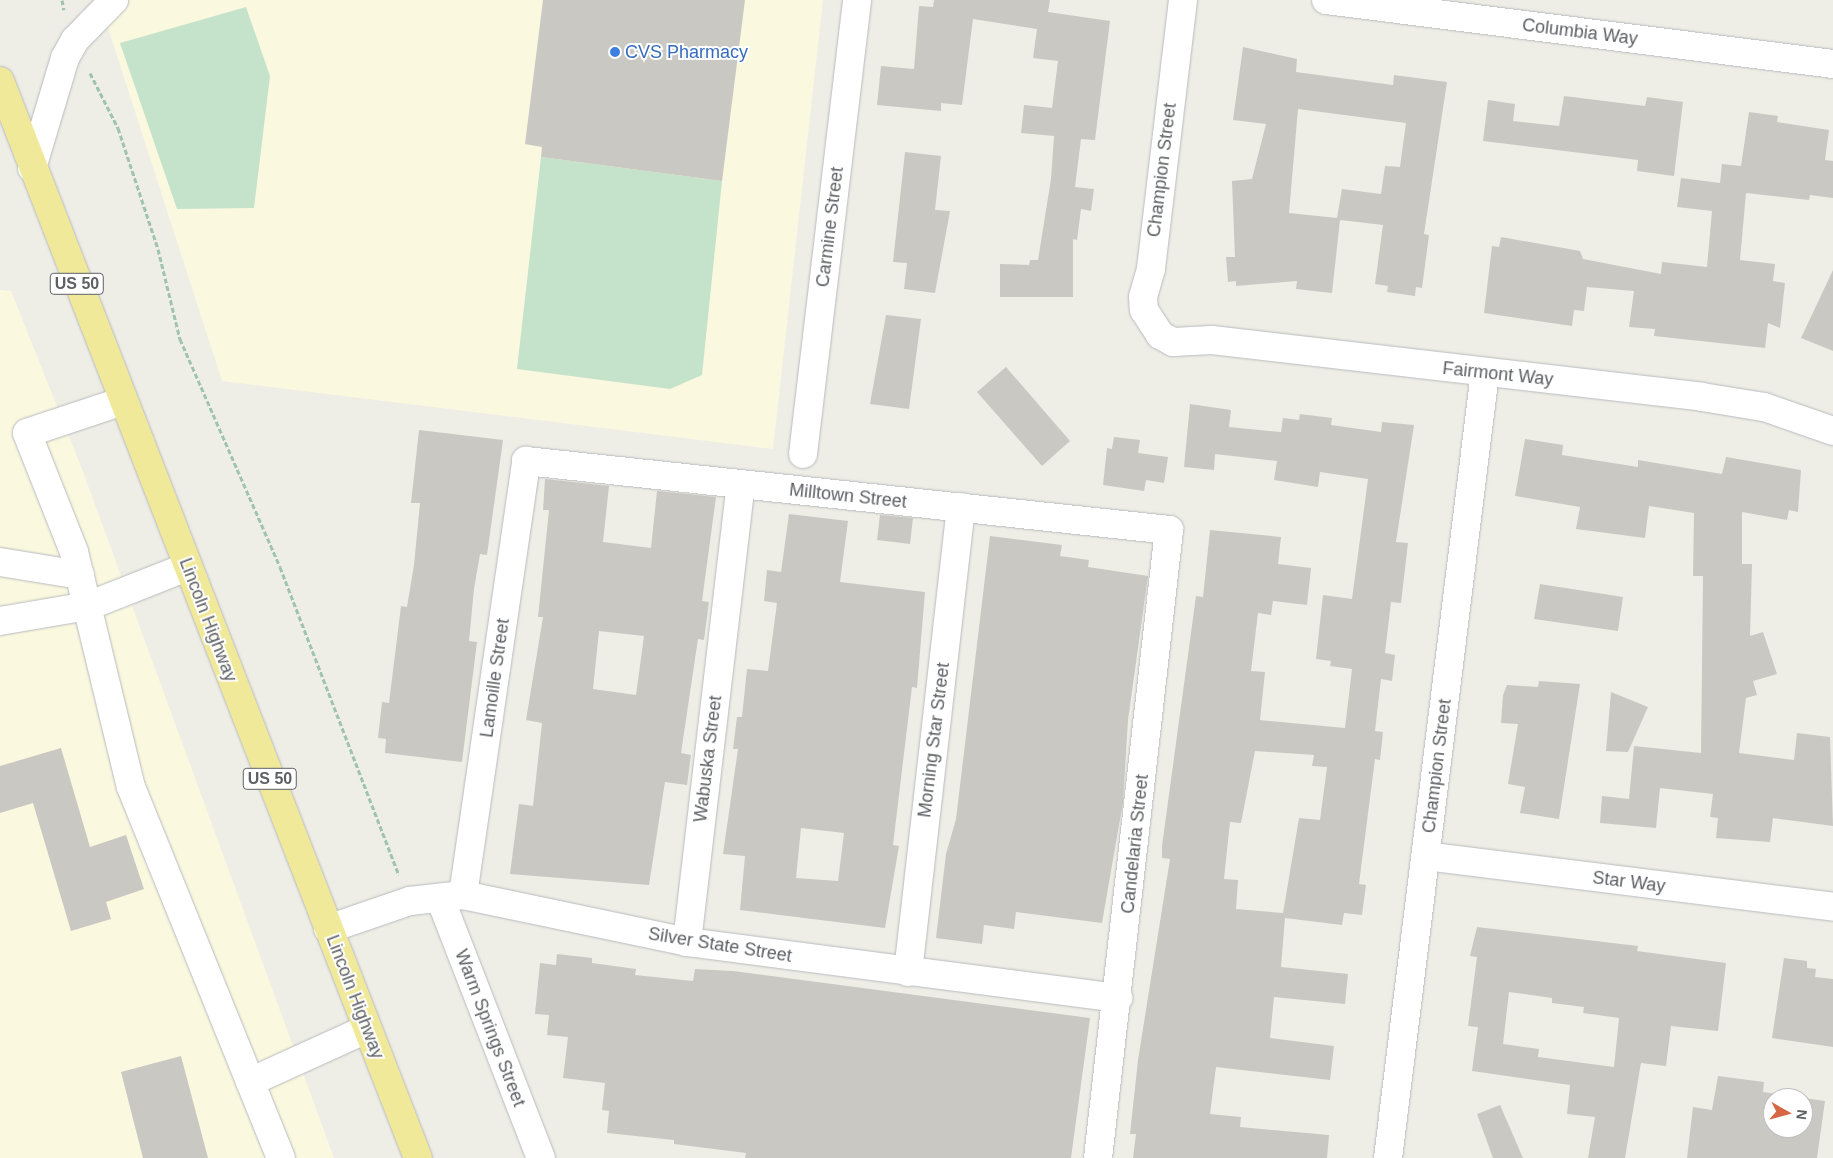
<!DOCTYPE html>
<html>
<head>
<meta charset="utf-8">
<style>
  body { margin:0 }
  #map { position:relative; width:1833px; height:1158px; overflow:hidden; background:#eeeee6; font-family:Arial,sans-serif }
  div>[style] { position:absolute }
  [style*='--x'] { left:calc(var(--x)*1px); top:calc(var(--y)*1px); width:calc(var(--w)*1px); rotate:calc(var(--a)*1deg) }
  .commercial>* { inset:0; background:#faf8df }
  .green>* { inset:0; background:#c5e3ca }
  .building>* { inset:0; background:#cac8c2 }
  .path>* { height:3px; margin-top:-1.5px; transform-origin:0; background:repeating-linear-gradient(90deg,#9fc3af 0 5px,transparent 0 7.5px) }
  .roads { filter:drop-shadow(0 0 1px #b8babe) drop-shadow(0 0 1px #b8babe) }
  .minor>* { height:28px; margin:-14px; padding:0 14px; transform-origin:14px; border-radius:14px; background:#fff }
  .highway>* { height:28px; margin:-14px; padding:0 14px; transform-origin:14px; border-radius:14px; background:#f1e99a }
  .dots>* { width:14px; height:14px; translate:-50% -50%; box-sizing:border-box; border:2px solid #fff; border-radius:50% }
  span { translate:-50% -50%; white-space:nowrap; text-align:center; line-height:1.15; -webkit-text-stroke:4px #fff; paint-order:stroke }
  .shield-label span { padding:1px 4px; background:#fff; border:1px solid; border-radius:4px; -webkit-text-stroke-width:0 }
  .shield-label { font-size:16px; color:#5e6065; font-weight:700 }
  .street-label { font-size:18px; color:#5e6065 }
  .shop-label { font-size:18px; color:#366cbe }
  .left { translate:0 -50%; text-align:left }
  .north { position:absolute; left:1763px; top:1088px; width:50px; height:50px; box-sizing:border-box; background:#fff; border:1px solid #bfbfc1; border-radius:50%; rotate:97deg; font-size:14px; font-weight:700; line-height:20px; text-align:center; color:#5e6065 }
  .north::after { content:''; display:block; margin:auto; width:18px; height:22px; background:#d66744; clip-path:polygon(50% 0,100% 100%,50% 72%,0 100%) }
</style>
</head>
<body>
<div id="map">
  <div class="commercial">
    <i style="clip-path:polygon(99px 0,823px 0,773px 449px,222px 381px)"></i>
    <i style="clip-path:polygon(0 290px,11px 291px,82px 469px,334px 1158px,0 1158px)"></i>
  </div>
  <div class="green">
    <i style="clip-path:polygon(246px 7px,270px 76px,254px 208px,177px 209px,120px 43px)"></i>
    <i style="clip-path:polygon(541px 157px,722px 181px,702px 375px,670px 389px,517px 369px)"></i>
  </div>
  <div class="building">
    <i style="clip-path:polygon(543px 0,745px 0,722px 181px,541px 157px,542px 147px,525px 144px)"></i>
    <i style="clip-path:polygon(934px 0,1050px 0,1048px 12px,1110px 21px,1095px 140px,1081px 139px,1075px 187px,1094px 189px,1091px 211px,1081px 209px,1077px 240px,1073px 239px,1073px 297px,1000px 297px,1000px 264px,1029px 265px,1030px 260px,1038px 260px,1051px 179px,1054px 136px,1021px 133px,1024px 105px,1052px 108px,1058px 61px,1033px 58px,1037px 29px,973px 19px,962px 105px,941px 103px,941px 111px,877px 105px,881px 66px,914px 69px,919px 6px,933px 7px)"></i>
    <i style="clip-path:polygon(evenodd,1243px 47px,1297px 59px,1296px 72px,1393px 85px,1394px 75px,1447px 82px,1424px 234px,1429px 235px,1422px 288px,1416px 287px,1415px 296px,1387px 292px,1388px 286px,1375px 284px,1383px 225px,1340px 220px,1332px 293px,1296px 289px,1297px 281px,1236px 286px,1236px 281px,1228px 282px,1226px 257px,1235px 257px,1232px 181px,1252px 179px,1266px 124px,1233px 120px,1243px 47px,1298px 109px,1406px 123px,1400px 167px,1385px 166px,1381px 194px,1342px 189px,1337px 218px,1289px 213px,1298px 109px)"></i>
    <i style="clip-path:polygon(1564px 96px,1645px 106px,1647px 97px,1683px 102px,1674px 176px,1637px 171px,1638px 160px,1483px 141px,1488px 100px,1515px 104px,1513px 121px,1559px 126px)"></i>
    <i style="clip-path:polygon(1749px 112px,1778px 116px,1777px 122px,1829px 130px,1825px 160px,1833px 161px,1833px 198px,1810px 195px,1809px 200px,1746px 193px,1740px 260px,1775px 264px,1773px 281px,1785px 283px,1780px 328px,1768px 323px,1765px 348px,1654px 336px,1655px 329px,1629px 327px,1634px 291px,1587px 287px,1584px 311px,1574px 310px,1572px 326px,1484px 313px,1492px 246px,1499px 247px,1501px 237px,1580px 251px,1583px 259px,1661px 274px,1662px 262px,1707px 267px,1712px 211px,1677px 207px,1681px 178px,1720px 183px,1722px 164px,1741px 166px)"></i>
    <i style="clip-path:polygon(905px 152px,941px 156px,935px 210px,950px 211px,935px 293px,904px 289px,907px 263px,893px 262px)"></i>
    <i style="clip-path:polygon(1833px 270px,1833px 351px,1801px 338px)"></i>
    <i style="clip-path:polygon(886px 315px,921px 319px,909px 409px,870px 404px)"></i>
    <i style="clip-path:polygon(1006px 367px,1070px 441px,1042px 466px,977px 392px)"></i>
    <i style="clip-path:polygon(evenodd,1190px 404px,1231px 410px,1229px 427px,1281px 432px,1283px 418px,1299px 420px,1300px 414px,1332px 418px,1331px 425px,1381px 432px,1382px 422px,1414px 425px,1396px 542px,1408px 543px,1401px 603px,1391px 602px,1385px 653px,1395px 655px,1392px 681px,1381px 679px,1375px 731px,1383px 732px,1380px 760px,1375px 759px,1359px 884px,1366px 885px,1362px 915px,1344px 913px,1342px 925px,1285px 918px,1281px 967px,1348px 974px,1345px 1004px,1274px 997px,1270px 1038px,1334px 1046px,1330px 1080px,1216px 1067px,1210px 1114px,1241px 1117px,1240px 1127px,1329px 1135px,1327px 1158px,1133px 1158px,1136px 1134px,1130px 1134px,1138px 1060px,1170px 859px,1162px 858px,1162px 846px,1196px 596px,1203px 597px,1210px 530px,1281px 537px,1278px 564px,1311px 568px,1307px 605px,1273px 601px,1271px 615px,1258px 613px,1251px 671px,1265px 672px,1260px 720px,1345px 728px,1352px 669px,1330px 666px,1331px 661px,1316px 659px,1323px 595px,1352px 599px,1368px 479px,1320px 472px,1318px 487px,1274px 480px,1277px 461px,1215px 454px,1214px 470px,1184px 467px,1190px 404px,1255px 751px,1314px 755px,1312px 766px,1327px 767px,1320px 820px,1299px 818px,1283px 913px,1236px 909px,1238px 880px,1224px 879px,1230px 822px,1241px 823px,1255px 751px)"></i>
    <i style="clip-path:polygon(419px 430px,503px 440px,487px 555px,480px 554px,474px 589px,469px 641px,477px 642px,462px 762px,385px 753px,386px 739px,378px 738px,382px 702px,389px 703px,401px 606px,407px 607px,414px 565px,420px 503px,411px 503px)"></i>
    <i style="clip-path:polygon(1114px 437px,1140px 440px,1138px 453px,1168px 457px,1164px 483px,1146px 480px,1144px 491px,1103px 485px,1107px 448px,1112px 449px)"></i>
    <i style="clip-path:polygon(1525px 439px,1563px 445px,1562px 455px,1638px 467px,1638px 460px,1722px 474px,1726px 457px,1801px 470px,1798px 512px,1789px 510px,1787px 520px,1742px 512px,1742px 564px,1752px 564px,1750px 636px,1763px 632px,1777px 674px,1753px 681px,1757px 695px,1746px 698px,1739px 753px,1794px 760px,1797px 733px,1830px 737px,1833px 826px,1773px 818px,1770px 842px,1716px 838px,1718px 818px,1710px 817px,1713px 794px,1660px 788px,1656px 828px,1600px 823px,1602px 796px,1629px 799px,1634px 746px,1701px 753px,1703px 576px,1693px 576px,1694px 513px,1649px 506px,1645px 538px,1576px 529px,1580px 507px,1515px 496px)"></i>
    <i style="clip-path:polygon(evenodd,545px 479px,609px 486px,603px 542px,651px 548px,657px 491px,716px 497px,702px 601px,709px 602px,704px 640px,698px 639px,681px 753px,691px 755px,687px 785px,665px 782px,649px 885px,510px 874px,519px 804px,533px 806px,542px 723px,526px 720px,543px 617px,538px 617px,549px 510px,543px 510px,545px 479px,599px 631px,644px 636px,636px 695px,593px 689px,599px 631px)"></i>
    <i style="clip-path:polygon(evenodd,789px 514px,848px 521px,840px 582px,925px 592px,917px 688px,912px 687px,893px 845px,899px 846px,885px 928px,740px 910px,745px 856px,723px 854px,738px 749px,733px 749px,737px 717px,742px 717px,747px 669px,768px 671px,777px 603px,764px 601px,767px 570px,781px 572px,789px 514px,801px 828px,844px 833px,838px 881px,796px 878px,801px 828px)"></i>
    <i style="clip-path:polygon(880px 515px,913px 518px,910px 544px,877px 540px)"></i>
    <i style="clip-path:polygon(990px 536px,1062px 545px,1060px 556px,1089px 560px,1088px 567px,1148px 576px,1128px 720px,1123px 802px,1102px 923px,1016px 912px,1014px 929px,984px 925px,982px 944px,936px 938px,946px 854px,956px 819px)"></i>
    <i style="clip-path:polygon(1540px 584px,1623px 597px,1618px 631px,1534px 619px)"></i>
    <i style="clip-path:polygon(1539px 681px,1580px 684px,1559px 819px,1520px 813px,1525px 787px,1508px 784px,1518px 724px,1501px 723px,1503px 695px,1507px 685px,1538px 687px)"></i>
    <i style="clip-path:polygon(1611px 692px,1648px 707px,1628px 752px,1606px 751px)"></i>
    <i style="clip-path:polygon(61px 748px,90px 847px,126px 835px,144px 889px,106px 902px,111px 919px,71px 931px,33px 803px,0 813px,0 766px)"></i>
    <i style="clip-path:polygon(evenodd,1477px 927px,1638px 946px,1637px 951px,1726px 963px,1718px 1031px,1671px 1026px,1666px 1066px,1641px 1063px,1625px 1158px,1588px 1158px,1595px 1117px,1567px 1114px,1570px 1085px,1472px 1071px,1478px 1027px,1468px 1026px,1477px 957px,1470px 956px,1477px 927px,1509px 992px,1552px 998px,1552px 1003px,1584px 1007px,1583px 1013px,1619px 1018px,1614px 1067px,1538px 1057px,1539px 1049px,1503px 1044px,1509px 992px)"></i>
    <i style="clip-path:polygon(557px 954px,592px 958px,592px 963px,636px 969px,635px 975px,693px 981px,695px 969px,733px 971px,1090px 1018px,1071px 1158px,745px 1158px,746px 1153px,674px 1144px,674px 1140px,607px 1133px,609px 1111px,602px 1110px,605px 1083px,563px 1078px,568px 1037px,547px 1035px,549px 1015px,535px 1014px,540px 963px,556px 965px)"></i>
    <i style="clip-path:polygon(1784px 958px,1807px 961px,1807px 968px,1816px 969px,1815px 977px,1833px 979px,1833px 1047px,1772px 1038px)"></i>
    <i style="clip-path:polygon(181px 1056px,208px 1158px,143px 1158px,121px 1072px)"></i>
    <i style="clip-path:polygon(evenodd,1718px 1076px,1764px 1082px,1763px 1092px,1825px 1101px,1817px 1158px,1687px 1158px,1693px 1107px,1712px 1110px,1718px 1076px,1773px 1098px,1803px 1098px,1803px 1128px,1773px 1128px,1773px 1098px)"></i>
    <i style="clip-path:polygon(1500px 1105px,1523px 1158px,1493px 1158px,1477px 1114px)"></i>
  </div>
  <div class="path">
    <i style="--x:62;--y:0;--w:10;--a:79"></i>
    <i style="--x:90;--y:73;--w:62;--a:63"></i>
    <i style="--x:118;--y:128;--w:127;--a:71.7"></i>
    <i style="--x:158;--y:249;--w:93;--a:76.3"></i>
    <i style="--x:180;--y:339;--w:249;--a:66.3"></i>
    <i style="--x:280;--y:567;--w:330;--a:68.9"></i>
  </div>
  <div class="roads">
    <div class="minor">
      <i style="--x:1183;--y:0;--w:271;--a:96.8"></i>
      <i style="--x:1151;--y:269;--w:29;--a:106"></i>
      <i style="--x:1143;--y:297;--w:13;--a:86"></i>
      <i style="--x:1144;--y:310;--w:30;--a:57"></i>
      <i style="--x:1160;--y:335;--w:15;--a:28"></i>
      <i style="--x:1173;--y:342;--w:39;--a:-3"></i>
      <i style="--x:1212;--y:340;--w:493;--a:6.6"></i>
      <i style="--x:1702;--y:397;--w:63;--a:9.2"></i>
      <i style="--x:1764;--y:407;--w:73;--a:19.2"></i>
      <i style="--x:1326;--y:0;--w:511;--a:7.19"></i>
      <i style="--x:32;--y:168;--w:115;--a:-73.3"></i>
      <i style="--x:65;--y:58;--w:21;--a:-61"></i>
      <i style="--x:75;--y:40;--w:56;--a:-45.7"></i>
      <i style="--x:123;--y:401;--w:101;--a:161.6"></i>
      <i style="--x:27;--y:433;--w:128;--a:68.4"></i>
      <i style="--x:74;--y:552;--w:242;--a:76.4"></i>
      <i style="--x:131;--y:787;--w:400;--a:68"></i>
      <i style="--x:803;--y:454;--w:457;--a:-83.2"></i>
      <i style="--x:0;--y:562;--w:81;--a:9.2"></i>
      <i style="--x:0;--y:621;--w:89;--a:-9.7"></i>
      <i style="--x:88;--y:606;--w:106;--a:-21.5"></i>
      <i style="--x:1426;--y:856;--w:410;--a:7.1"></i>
      <i style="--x:463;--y:895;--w:439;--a:-81.7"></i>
      <i style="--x:526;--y:461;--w:647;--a:6.12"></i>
      <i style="--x:1169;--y:530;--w:632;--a:96.45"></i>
      <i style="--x:440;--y:898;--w:279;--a:68.8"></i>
      <i style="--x:328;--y:929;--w:87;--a:-18.9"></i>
      <i style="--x:410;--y:901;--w:53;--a:-6.5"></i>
      <i style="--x:463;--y:895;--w:229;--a:11.8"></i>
      <i style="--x:687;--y:942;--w:435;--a:7.4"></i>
      <i style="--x:687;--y:942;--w:460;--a:-83.3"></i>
      <i style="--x:908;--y:972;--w:468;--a:-83.5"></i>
      <i style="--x:250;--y:1082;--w:128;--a:-24.4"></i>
      <i style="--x:1388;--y:1158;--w:791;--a:-82.96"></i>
    </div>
    <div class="highway">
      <i style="--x:0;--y:81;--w:1155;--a:68.79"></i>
    </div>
  </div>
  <div class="dots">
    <i style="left:615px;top:52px;background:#3f7fe0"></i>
  </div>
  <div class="shield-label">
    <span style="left:77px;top:284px">US 50</span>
    <span style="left:270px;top:779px">US 50</span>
  </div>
  <div class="street-label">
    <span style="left:1580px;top:32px;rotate:7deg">Columbia Way</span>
    <span style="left:1162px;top:170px;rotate:-83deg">Champion Street</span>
    <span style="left:830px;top:227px;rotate:-83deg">Carmine Street</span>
    <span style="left:1498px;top:374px;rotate:6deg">Fairmont Way</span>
    <span style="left:848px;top:496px;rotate:6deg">Milltown Street</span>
    <span style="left:208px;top:620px;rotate:69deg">Lincoln Highway</span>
    <span style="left:495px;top:678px;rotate:-82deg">Lamoille Street</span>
    <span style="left:934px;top:740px;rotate:-83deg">Morning Star Street</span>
    <span style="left:708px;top:759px;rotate:-83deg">Wabuska Street</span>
    <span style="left:1437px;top:766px;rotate:-83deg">Champion Street</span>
    <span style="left:1135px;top:844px;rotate:-84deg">Candelaria Street</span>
    <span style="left:1629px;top:882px;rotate:7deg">Star Way</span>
    <span style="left:720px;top:945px;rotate:9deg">Silver State Street</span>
    <span style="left:355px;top:997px;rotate:69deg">Lincoln Highway</span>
    <span style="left:490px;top:1028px;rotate:69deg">Warm Springs Street</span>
  </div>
  <div class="shop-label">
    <span class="left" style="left:625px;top:52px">CVS Pharmacy</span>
  </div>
  <div class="north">N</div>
</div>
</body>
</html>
